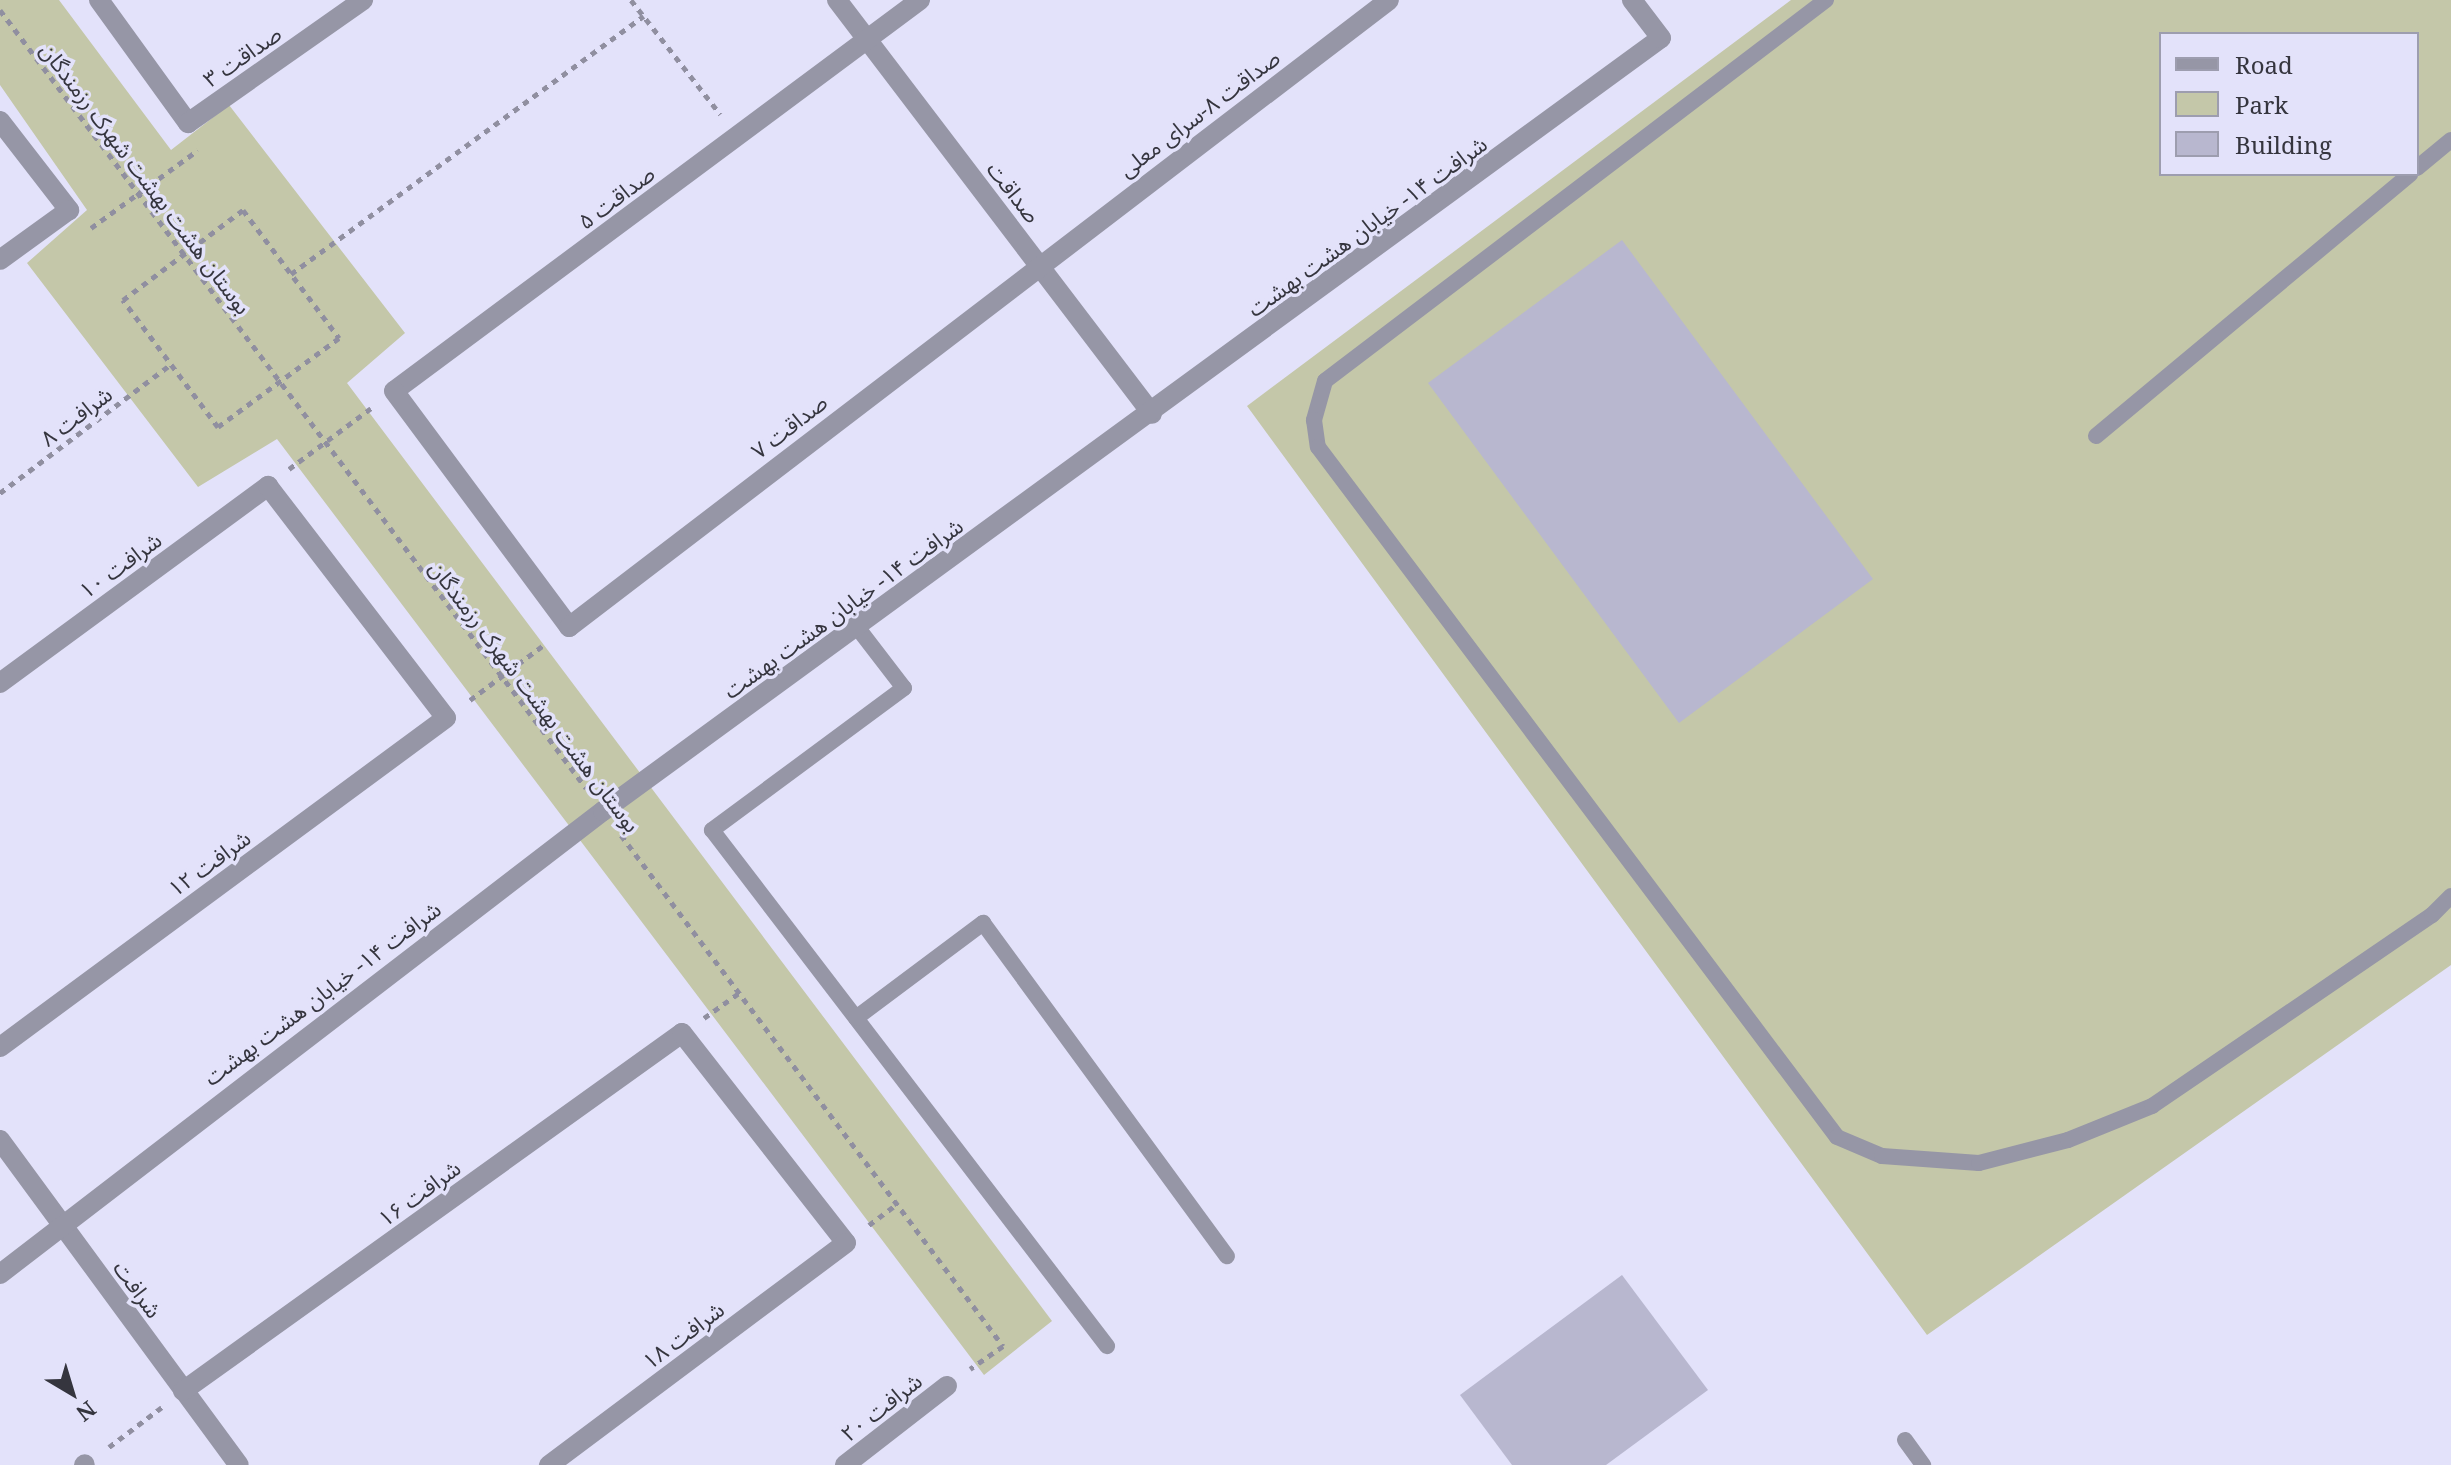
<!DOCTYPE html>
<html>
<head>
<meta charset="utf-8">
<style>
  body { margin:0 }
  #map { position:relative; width:2451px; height:1465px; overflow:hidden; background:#e3e2fa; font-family:"Noto Serif","Noto Sans Arabic",serif }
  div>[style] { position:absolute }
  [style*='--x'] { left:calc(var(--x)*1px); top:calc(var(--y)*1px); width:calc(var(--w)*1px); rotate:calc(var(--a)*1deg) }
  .green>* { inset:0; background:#c4c7a9 }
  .building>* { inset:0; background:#b8b7cf }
  .path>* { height:5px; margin-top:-2.5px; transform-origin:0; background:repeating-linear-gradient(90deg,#908fa0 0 6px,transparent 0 12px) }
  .service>* { height:16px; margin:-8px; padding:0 8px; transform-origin:8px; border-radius:8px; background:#9696a6 }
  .minor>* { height:20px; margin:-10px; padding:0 10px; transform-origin:10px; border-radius:10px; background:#9696a6 }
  span { translate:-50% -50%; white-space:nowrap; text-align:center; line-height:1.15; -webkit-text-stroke:7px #e3e2fa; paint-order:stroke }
  .street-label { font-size:22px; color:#35353e }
  .legend { position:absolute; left:2159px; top:32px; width:260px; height:144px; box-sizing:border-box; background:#e3e2fa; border:2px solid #9d9daf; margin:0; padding:10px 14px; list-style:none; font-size:24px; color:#35353e }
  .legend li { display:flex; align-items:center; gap:16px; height:40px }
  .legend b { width:40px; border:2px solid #9d9daf }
  .north { position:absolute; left:32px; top:1353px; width:80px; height:80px; -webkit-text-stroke:6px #e3e2fa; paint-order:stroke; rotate:142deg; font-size:22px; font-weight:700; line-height:32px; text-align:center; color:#35353e }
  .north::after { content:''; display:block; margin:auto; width:28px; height:36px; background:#35353e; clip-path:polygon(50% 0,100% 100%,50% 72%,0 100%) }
</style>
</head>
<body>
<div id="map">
  <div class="green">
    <i style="clip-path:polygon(0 0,59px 0,171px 150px,229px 105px,405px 333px,347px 383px,1052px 1321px,984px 1375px,277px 439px,198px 487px,27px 263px,87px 210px,0 85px)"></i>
    <i style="clip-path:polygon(evenodd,1791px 0,2451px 0,2451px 965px,1927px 1335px,1247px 406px,1791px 0,2161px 34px,2417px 34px,2417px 174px,2161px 174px,2161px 34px)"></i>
  </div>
  <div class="building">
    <i style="clip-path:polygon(1622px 240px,1873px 579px,1679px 723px,1428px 383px)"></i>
    <i style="clip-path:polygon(1622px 1275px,1708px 1390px,1606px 1465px,1512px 1465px,1460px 1395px)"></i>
  </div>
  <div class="path">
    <i style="--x:631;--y:0;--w:145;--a:52"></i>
    <i style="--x:0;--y:10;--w:974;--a:53.01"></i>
    <i style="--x:243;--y:210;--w:160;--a:53.1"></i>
    <i style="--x:339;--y:338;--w:150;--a:143.7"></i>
    <i style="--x:218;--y:427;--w:159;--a:-126.8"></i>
    <i style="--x:123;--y:300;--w:150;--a:-36.9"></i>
    <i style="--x:91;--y:228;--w:132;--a:-36.1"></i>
    <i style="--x:291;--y:274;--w:437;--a:-36.2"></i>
    <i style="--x:289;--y:469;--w:102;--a:-36.6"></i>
    <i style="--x:0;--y:493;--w:214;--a:-37"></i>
    <i style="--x:470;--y:700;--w:94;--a:-36.7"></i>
    <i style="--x:621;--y:835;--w:638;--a:53.22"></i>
    <i style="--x:1003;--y:1346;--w:40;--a:145.1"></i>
    <i style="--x:704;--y:1018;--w:43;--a:-35.5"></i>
    <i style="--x:869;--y:1225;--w:35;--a:-37"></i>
    <i style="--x:109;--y:1447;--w:66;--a:-37"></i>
  </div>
  <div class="service">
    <i style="--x:1826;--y:0;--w:629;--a:142.75"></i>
    <i style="--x:1325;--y:381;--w:41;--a:105.8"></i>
    <i style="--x:1314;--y:420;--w:27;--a:82"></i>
    <i style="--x:1318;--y:447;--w:863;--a:53.05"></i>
    <i style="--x:1837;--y:1137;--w:49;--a:22.9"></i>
    <i style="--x:1882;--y:1156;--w:97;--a:4.1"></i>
    <i style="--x:1979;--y:1163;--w:92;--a:-14.5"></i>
    <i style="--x:2068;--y:1140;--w:91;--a:-22"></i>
    <i style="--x:2152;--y:1106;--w:339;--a:-34.3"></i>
    <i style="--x:2432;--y:915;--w:27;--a:-45"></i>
    <i style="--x:2417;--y:168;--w:44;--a:-39.5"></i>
    <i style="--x:2096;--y:436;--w:409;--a:-39.8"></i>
    <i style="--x:857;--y:627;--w:77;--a:52.4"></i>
    <i style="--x:904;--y:688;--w:239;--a:143.5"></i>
    <i style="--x:712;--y:830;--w:650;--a:52.57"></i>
    <i style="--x:856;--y:1018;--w:159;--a:-36.8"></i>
    <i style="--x:983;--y:923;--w:413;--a:53.8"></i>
    <i style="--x:1905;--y:1440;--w:31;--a:54"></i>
  </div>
  <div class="minor">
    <i style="--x:99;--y:0;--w:152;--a:54.1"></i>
    <i style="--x:188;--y:123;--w:214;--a:-35.1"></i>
    <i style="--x:837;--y:0;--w:520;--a:52.73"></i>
    <i style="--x:920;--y:0;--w:655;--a:143.37"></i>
    <i style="--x:394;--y:391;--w:294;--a:53.4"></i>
    <i style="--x:569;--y:627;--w:1032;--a:-37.4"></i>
    <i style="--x:0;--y:121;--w:113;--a:52.2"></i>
    <i style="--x:69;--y:210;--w:85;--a:144.1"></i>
    <i style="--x:0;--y:683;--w:333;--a:-36.3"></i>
    <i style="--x:268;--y:486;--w:292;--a:52.5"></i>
    <i style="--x:446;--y:718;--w:554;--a:143.58"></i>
    <i style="--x:0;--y:1140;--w:403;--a:53.7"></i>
    <i style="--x:0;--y:1274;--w:760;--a:-37.52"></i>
    <i style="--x:603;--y:811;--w:1310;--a:-36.15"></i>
    <i style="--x:1661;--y:38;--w:48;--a:-127.3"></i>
    <i style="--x:183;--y:1391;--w:614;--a:-35.66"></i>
    <i style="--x:682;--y:1033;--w:266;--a:52"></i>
    <i style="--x:846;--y:1243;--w:371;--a:143.2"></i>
    <i style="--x:84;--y:1465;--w:1;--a:-45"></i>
    <i style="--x:845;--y:1465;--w:129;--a:-37.8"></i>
  </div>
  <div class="street-label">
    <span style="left:242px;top:56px;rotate:-35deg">صداقت ۳</span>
    <span style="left:1199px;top:113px;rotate:-37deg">صداقت ۸-سرای معلی</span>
    <span style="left:146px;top:178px;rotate:53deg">بوستان هشت بهشت شهرک رزمندگان</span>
    <span style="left:1014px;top:192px;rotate:52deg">صداقت</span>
    <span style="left:616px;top:197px;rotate:-37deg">صداقت ۵</span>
    <span style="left:1367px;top:226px;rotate:-36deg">شرافت ۱۴- خیابان هشت بهشت</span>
    <span style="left:76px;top:416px;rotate:-37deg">شرافت ۸</span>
    <span style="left:789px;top:426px;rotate:-38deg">صداقت ۷</span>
    <span style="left:120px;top:565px;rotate:-36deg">شرافت ۱۰</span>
    <span style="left:843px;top:608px;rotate:-36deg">شرافت ۱۴- خیابان هشت بهشت</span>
    <span style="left:535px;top:696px;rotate:53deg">بوستان هشت بهشت شهرک رزمندگان</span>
    <span style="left:209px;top:863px;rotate:-36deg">شرافت ۱۲</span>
    <span style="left:322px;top:993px;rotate:-37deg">شرافت ۱۴- خیابان هشت بهشت</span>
    <span style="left:419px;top:1193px;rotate:-36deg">شرافت ۱۶</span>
    <span style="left:138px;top:1289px;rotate:54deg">شرافت</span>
    <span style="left:683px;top:1335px;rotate:-37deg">شرافت ۱۸</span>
    <span style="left:881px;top:1407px;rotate:-38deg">شرافت ۲۰</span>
  </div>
  <ul class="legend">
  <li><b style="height:10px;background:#9696a6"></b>Road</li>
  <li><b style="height:22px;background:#c4c7a9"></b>Park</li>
  <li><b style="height:22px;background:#b8b7cf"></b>Building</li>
  </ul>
  <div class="north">N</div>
</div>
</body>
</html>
